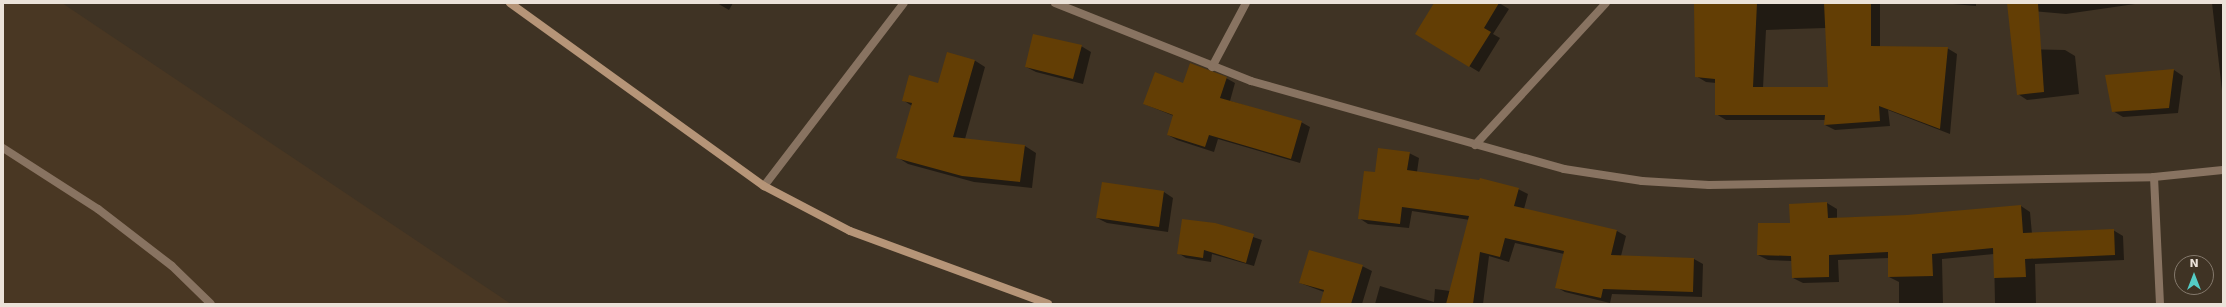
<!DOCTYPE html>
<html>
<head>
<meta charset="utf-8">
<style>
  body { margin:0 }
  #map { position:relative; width:2226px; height:307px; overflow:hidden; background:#3f3324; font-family:"DejaVu Sans",sans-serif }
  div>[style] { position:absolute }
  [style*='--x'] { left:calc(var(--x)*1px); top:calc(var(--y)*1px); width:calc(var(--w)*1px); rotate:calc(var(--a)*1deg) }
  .built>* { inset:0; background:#493723 }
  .shadow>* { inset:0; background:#0007 }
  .building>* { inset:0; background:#633e05 }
  .street>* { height:8px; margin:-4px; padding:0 4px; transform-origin:4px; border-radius:4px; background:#887361 }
  .secondary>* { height:8px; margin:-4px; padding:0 4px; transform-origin:4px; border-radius:4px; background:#b69578 }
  span { translate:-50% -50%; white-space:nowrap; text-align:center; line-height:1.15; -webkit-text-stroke:3px #3f3324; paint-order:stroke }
  .frame { position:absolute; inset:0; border:4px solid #ebe2d9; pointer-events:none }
  .north { position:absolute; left:2174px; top:255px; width:40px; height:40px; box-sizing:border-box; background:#3f3324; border:1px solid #84796c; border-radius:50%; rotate:0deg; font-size:11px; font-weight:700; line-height:16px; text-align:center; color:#ebe2d9 }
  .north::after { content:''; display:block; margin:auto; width:14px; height:18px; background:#54cdc6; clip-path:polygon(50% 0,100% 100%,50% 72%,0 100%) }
</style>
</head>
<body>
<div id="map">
  <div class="built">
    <i style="clip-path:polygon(3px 3px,62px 3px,511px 304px,3px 304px)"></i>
  </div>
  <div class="shadow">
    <i style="clip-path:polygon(717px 3px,733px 3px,729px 10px)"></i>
    <i style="clip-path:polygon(1435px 3px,1499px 3px,1509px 9px,1493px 34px,1500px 38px,1479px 72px,1469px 66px)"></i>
    <i style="clip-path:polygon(evenodd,1695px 3px,1880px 3px,1880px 47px,1947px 48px,1957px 54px,1950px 134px,1888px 110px,1890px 126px,1835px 130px,1825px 125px,1825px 120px,1726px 120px,1716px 114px,1716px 83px,1706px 82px,1696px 76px,1695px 3px,1826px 28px,1829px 88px,1763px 88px,1766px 30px,1826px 28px)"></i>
    <i style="clip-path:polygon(1941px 3px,1976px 3px,1976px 6px)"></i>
    <i style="clip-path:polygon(2013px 3px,2142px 3px,2066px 14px,2022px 10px)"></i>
    <i style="clip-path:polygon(2212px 3px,2223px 3px,2223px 99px)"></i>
    <i style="clip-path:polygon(1081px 46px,1091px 52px,1083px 84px,1036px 72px,1026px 67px)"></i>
    <i style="clip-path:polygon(2013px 49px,2065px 50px,2075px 56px,2079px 94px,2027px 100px,2018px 94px)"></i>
    <i style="clip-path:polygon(974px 60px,985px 67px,965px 139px,1025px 146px,1036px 153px,1032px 188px,974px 182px,908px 164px,897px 157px,912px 106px,903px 100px,939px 85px)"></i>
    <i style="clip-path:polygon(2174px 70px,2183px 76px,2178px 113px,2123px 117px,2113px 111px)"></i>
    <i style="clip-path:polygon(1226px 78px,1235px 83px,1230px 101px,1301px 122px,1310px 127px,1300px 163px,1218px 139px,1214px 152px,1177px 140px,1168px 135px,1174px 116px,1144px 104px,1184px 84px)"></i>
    <i style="clip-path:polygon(1409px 153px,1419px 158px,1417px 172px,1518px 189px,1528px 194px,1524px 209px,1617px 231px,1626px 236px,1621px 256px,1694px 259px,1703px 264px,1702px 297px,1612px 294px,1610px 303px,1565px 292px,1556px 287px,1564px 254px,1515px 243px,1509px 262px,1489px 256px,1483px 304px,1375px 304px,1380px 286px,1434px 302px,1435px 289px,1450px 291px,1470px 220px,1412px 211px,1409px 228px,1368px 224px,1359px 218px,1376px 173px)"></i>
    <i style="clip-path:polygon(1164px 192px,1173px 198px,1168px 232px,1107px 223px,1097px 218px)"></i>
    <i style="clip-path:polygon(1827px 203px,1837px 209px,1837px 218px,1908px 216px,2021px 206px,2030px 212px,2032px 234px,2113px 230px,2123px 236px,2124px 260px,2035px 264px,2036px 304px,1995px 304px,1994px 254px,1942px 259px,1943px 304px,1899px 304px,1899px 282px,1889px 277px,1889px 258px,1838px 260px,1839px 282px,1803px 283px,1793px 278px,1792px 261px,1768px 260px,1758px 255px,1791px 224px,1790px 205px)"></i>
    <i style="clip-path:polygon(1214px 224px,1262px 240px,1254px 266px,1212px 254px,1211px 262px,1186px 258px,1178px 253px)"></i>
    <i style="clip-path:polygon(1362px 266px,1372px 271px,1362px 304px,1321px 304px,1324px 292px,1300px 283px)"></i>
  </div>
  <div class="building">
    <i style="clip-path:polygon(1434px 3px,1499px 3px,1484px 28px,1491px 32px,1469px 67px,1415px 34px)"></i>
    <i style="clip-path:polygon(1694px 3px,1757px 3px,1753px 87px,1828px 87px,1824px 3px,1871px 3px,1871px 46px,1948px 47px,1940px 129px,1879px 106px,1880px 121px,1824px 125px,1825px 115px,1715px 115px,1715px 79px,1695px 77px)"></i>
    <i style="clip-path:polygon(2007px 3px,2038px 3px,2044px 92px,2017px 95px)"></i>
    <i style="clip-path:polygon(1033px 34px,1082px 45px,1073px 79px,1025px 67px)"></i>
    <i style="clip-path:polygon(947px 52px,975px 60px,953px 137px,1025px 145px,1020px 182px,962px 176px,896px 158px,912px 103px,902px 101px,909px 75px,938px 83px)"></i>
    <i style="clip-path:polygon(1190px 63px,1227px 77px,1220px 98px,1302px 121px,1291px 159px,1209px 135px,1205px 147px,1167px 135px,1173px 115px,1143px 104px,1155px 72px,1183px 83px)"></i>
    <i style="clip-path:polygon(2174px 69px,2169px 108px,2112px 112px,2105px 75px)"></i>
    <i style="clip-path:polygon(1378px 148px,1410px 152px,1407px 170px,1479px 180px,1480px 178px,1519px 188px,1514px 206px,1617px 230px,1611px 255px,1694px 258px,1693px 292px,1603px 289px,1601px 298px,1555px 288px,1564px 251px,1505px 238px,1500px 257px,1480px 252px,1473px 304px,1446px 304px,1469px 216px,1402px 207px,1400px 224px,1358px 219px,1364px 171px,1375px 172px)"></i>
    <i style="clip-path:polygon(1102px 182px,1164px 191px,1159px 227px,1096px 218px)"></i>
    <i style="clip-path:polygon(1827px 202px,1828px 218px,1907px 215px,2021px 205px,2023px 233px,2114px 229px,2115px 255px,2025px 259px,2026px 277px,1994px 278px,1993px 248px,1932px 254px,1933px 276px,1888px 277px,1888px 252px,1829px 255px,1829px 277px,1792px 278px,1791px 256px,1757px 255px,1758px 223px,1790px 223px,1789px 204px)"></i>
    <i style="clip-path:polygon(1182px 219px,1215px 223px,1254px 234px,1246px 263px,1204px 250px,1203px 258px,1177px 254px)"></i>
    <i style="clip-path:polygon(1309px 250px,1363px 265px,1351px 304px,1320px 304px,1324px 290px,1299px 283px)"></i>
  </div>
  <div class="street">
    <i style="--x:1055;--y:3;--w:211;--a:21.7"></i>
    <i style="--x:1251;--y:81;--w:325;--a:15.7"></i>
    <i style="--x:1564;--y:169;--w:79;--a:8.7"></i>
    <i style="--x:1642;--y:181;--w:67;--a:3.4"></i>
    <i style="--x:1709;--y:185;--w:445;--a:-1"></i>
    <i style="--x:2154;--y:177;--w:69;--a:-5.8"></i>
    <i style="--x:1212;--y:67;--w:72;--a:-62"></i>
    <i style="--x:1475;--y:145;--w:193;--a:-47.3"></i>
    <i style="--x:3;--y:148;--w:113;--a:32.7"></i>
    <i style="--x:98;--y:209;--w:93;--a:37.6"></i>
    <i style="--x:172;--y:266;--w:54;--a:44.3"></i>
    <i style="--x:2154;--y:177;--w:127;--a:87.3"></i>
    <i style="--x:764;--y:186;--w:230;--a:-52.6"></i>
  </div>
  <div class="secondary">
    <i style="--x:510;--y:3;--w:313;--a:35.8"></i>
    <i style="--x:764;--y:186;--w:97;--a:27.6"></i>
    <i style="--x:850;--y:231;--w:211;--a:20.2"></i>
  </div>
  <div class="frame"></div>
  <div class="north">N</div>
</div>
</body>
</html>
